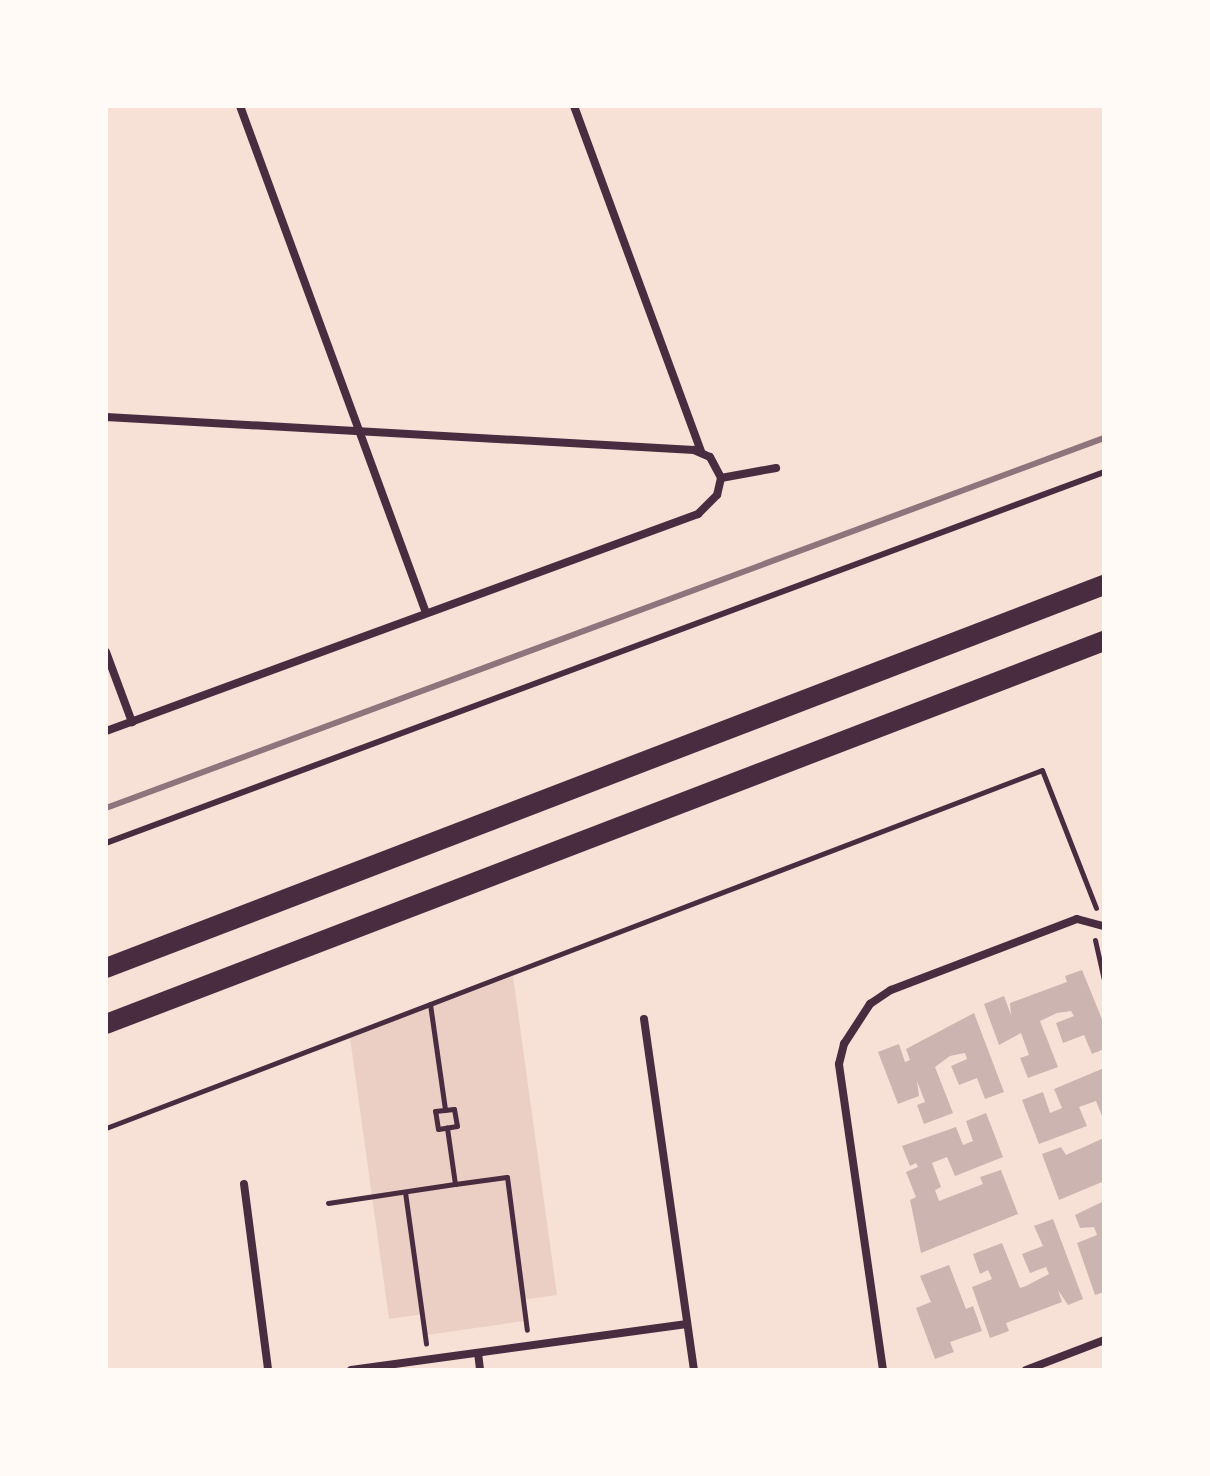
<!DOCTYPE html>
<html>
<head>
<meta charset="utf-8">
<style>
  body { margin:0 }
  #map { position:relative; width:1210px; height:1476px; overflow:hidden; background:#f7e1d7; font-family:"Work Sans",sans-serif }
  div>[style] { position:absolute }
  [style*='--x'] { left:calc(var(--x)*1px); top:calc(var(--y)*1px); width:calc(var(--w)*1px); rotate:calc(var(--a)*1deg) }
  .green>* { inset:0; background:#ebcfc5 }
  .building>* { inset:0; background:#ccb4b1 }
  .path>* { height:5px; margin:-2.5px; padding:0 2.5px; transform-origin:2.5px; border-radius:2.5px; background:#4a2c40 }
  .service>* { height:6px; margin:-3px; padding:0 3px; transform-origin:3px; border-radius:3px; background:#4a2c40 }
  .minor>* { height:8px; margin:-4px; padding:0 4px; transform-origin:4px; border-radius:4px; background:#4a2c40 }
  .primary>* { height:20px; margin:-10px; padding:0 10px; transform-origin:10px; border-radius:10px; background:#4a2c40 }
  .rail>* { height:6px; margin:-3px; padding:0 3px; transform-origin:3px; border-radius:3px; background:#8f747c }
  span { translate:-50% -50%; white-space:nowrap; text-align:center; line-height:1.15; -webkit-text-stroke:8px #fffaf5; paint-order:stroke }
  .frame { position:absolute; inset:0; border:108px solid #fffaf5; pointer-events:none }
</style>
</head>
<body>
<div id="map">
  <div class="green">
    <i style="clip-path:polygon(513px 976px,557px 1295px,521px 1300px,524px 1321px,427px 1335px,424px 1314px,389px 1319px,350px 1038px)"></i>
  </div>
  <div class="building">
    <i style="clip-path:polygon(1082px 970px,1104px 1024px,1104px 1049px,1092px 1054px,1084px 1035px,1063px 1043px,1056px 1023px,1074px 1016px,1071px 1011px,1057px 1013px,1040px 1021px,1058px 1067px,1028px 1078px,1020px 1058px,1029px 1055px,1021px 1033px,999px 1045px,984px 1004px,1004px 996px,1011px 1015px,1010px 1003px,1067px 982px,1065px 976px)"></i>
    <i style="clip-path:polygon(974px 1013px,1004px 1092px,985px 1099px,977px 1078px,959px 1085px,951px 1066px,967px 1059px,965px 1053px,950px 1056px,935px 1067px,953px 1113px,924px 1124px,917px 1105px,925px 1102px,917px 1081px,919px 1096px,898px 1104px,878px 1052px,899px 1044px,905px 1062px,910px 1060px,906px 1049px)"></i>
    <i style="clip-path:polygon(1104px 1068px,1104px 1121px,1096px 1101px,1079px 1107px,1087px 1126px,1039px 1144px,1022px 1100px,1043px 1092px,1050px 1113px,1062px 1108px,1054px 1089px)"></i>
    <i style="clip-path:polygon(986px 1113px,1003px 1157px,955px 1176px,947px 1157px,932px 1163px,941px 1187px,935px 1190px,939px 1201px,983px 1184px,980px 1177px,1001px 1170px,1018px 1214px,921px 1253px,910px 1200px,916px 1197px,906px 1172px,918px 1167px,916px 1163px,910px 1166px,902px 1146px,956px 1127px,963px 1145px,973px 1141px,966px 1121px)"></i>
    <i style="clip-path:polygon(1104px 1138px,1104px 1187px,1102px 1182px,1059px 1200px,1042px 1154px,1061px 1147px,1066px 1155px)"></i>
    <i style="clip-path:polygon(1104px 1201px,1104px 1292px,1095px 1295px,1077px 1243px,1097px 1235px,1094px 1227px,1080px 1228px,1075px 1215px)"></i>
    <i style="clip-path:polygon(1053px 1219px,1083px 1299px,1068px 1305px,1058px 1290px,1062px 1302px,1006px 1323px,1009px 1331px,990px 1338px,972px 1287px,992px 1279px,988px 1270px,980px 1274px,973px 1254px,1002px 1243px,1020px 1288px,1026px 1286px,1049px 1274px,1046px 1267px,1030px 1273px,1022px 1254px,1043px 1246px,1034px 1226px)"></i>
    <i style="clip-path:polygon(949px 1265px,966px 1309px,973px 1306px,982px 1331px,950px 1342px,954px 1352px,935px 1359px,916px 1308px,931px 1302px,920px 1276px)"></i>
  </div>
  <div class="path">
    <i style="--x:1095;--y:940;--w:41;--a:77.3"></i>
    <i style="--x:430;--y:1004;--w:107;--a:81.9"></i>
    <i style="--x:454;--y:1109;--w:17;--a:80"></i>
    <i style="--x:457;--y:1126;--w:19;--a:171"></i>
    <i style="--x:438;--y:1129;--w:18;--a:-99"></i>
    <i style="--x:435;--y:1111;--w:19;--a:-6"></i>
    <i style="--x:106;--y:1128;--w:1002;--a:-20.93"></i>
    <i style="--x:1042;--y:770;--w:148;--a:68.6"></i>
    <i style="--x:455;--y:1184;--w:52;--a:-7.7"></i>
    <i style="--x:507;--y:1177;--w:154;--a:82.6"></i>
    <i style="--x:405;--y:1192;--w:153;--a:82.1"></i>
    <i style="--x:328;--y:1203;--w:128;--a:-8.5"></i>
    <i style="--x:455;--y:1184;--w:57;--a:-98.1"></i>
  </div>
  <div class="service">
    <i style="--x:106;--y:843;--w:1065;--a:-20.39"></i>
  </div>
  <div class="minor">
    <i style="--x:240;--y:106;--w:540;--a:69.85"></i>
    <i style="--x:574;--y:106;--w:369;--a:69.8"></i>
    <i style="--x:106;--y:417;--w:589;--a:3.21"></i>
    <i style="--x:694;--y:450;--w:17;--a:24"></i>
    <i style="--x:710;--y:457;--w:24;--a:62"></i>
    <i style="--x:721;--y:478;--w:17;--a:103"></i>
    <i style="--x:717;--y:495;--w:27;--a:135"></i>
    <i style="--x:698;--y:514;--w:631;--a:159.87"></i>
    <i style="--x:721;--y:478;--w:56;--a:-10.3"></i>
    <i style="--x:106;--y:652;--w:75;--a:69.6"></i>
    <i style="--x:644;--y:1019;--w:355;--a:81.9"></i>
    <i style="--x:244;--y:1184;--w:188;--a:82.6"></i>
    <i style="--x:478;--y:1353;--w:17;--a:83"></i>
    <i style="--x:351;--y:1370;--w:339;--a:-7.8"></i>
    <i style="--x:883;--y:1370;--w:309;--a:-98.2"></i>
    <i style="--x:839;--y:1064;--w:21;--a:-76"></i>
    <i style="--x:844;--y:1044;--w:48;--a:-57"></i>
    <i style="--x:870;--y:1004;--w:25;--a:-34"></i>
    <i style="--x:891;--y:990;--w:199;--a:-20.9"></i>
    <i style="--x:1077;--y:919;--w:28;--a:15"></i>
    <i style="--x:1026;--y:1370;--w:84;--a:-21"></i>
  </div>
  <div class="primary">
    <i style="--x:106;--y:968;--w:1069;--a:-21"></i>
    <i style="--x:106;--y:1024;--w:1069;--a:-21"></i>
  </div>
  <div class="rail">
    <i style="--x:106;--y:808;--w:1064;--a:-20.34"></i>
  </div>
  <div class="frame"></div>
</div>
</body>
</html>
